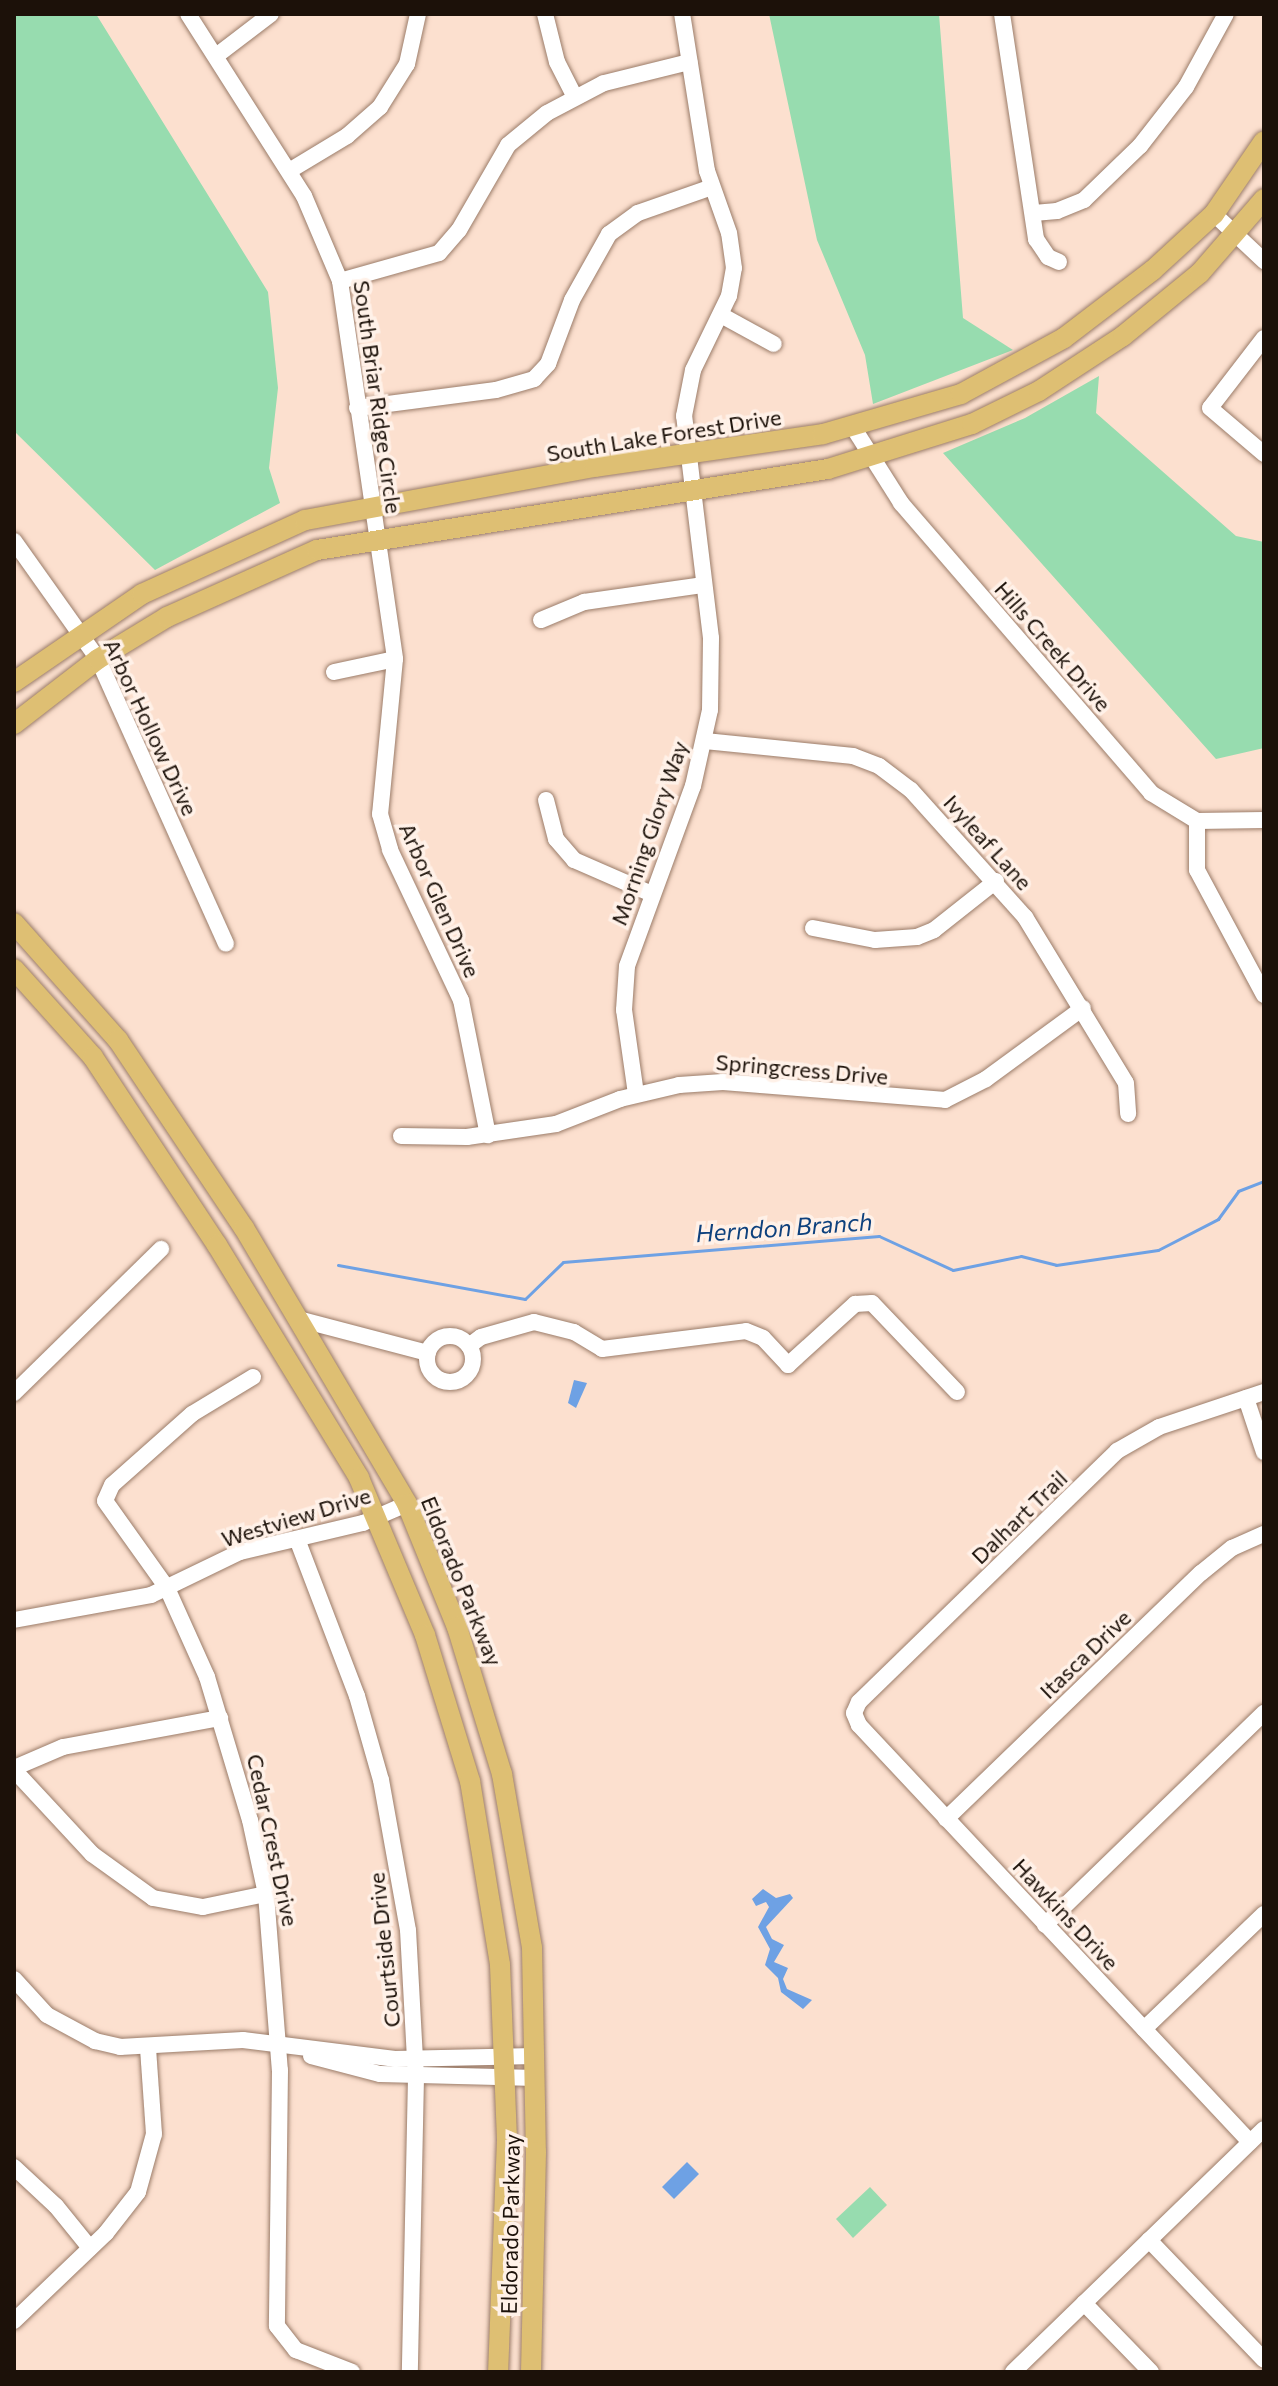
<!DOCTYPE html>
<html>
<head>
<meta charset="utf-8">
<style>
  body { margin:0 }
  #map { position:relative; width:1278px; height:2386px; overflow:hidden; background:#fce0cf; font-family:Commissioner,sans-serif }
  div>[style] { position:absolute }
  [style*='--x'] { left:calc(var(--x)*1px); top:calc(var(--y)*1px); width:calc(var(--w)*1px); rotate:calc(var(--a)*1deg) }
  .green>* { inset:0; background:#97dcaf }
  .water>* { inset:0; background:#6ea1e4 }
  .stream>* { height:3px; margin:-1.5px; padding:0 1.5px; transform-origin:1.5px; border-radius:1.5px; background:#6ea1e4 }
  .roads { filter:drop-shadow(0 0 2px #9b7c69) drop-shadow(0 0 2px #9b7c69) }
  .minor>* { height:16px; margin:-8px; padding:0 8px; transform-origin:8px; border-radius:8px; background:#fff }
  .minor>.ring { margin:-8px; padding:0; box-sizing:content-box; background:none; border:16px solid #fff; border-radius:50% }
  .major>* { height:20px; margin:-10px; padding:0 10px; transform-origin:10px; border-radius:10px; background:#debf73 }
  span { translate:-50% -50%; white-space:nowrap; text-align:center; line-height:1.15; -webkit-text-stroke:7px #fff1e8; paint-order:stroke }
  .street-label { font-size:22px; color:#1c1109 }
  .water-label { font-size:24px; color:#0e417d; font-style:italic }
  .frame { position:absolute; inset:0; border:16px solid #1c1109; pointer-events:none }
</style>
</head>
<body>
<div id="map">
  <div class="green">
    <i style="clip-path:polygon(14px 14px,96px 14px,268px 292px,278px 388px,269px 468px,280px 503px,155px 570px,14px 431px)"></i>
    <i style="clip-path:polygon(769px 14px,939px 14px,963px 318px,1013px 350px,873px 404px,865px 355px,817px 240px)"></i>
    <i style="clip-path:polygon(1099px 376px,1096px 413px,1236px 536px,1264px 542px,1264px 748px,1216px 759px,943px 453px,1025px 418px)"></i>
    <i style="clip-path:polygon(870px 2187px,887px 2205px,853px 2238px,836px 2219px)"></i>
  </div>
  <div class="water">
    <i style="clip-path:polygon(574px 1380px,587px 1383px,576px 1408px,568px 1403px)"></i>
    <i style="clip-path:polygon(763px 1889px,776px 1898px,790px 1894px,793px 1898px,766px 1927px,772px 1939px,784px 1945px,774px 1962px,788px 1968px,783px 1979px,787px 1989px,812px 2000px,803px 2009px,781px 1992px,778px 1978px,765px 1965px,770px 1949px,758px 1927px,769px 1907px,766px 1902px,756px 1906px,752px 1899px)"></i>
    <i style="clip-path:polygon(687px 2162px,699px 2174px,674px 2199px,662px 2187px)"></i>
  </div>
  <div class="stream">
    <i style="--x:338;--y:1265;--w:190;--a:10.3"></i>
    <i style="--x:525;--y:1299;--w:53;--a:-44.2"></i>
    <i style="--x:563;--y:1262;--w:317;--a:-4.7"></i>
    <i style="--x:879;--y:1236;--w:81;--a:24.7"></i>
    <i style="--x:953;--y:1270;--w:69;--a:-11.6"></i>
    <i style="--x:1021;--y:1256;--w:36;--a:14"></i>
    <i style="--x:1056;--y:1265;--w:103;--a:-8.4"></i>
    <i style="--x:1158;--y:1250;--w:68;--a:-27.3"></i>
    <i style="--x:1218;--y:1219;--w:34;--a:-54"></i>
    <i style="--x:1238;--y:1191;--w:28;--a:-21"></i>
  </div>
  <div class="roads">
    <div class="minor">
      <i style="--x:188;--y:14;--w:216;--a:57.5"></i>
      <i style="--x:304;--y:196;--w:92;--a:67"></i>
      <i style="--x:340;--y:281;--w:382;--a:81.7"></i>
      <i style="--x:395;--y:659;--w:156;--a:95.5"></i>
      <i style="--x:380;--y:814;--w:37;--a:74"></i>
      <i style="--x:390;--y:850;--w:166;--a:64.7"></i>
      <i style="--x:461;--y:1000;--w:138;--a:78.7"></i>
      <i style="--x:545;--y:14;--w:49;--a:76"></i>
      <i style="--x:557;--y:62;--w:38;--a:63"></i>
      <i style="--x:1002;--y:14;--w:228;--a:81.4"></i>
      <i style="--x:1036;--y:239;--w:22;--a:56"></i>
      <i style="--x:1048;--y:257;--w:12;--a:24"></i>
      <i style="--x:216;--y:56;--w:69;--a:-37.4"></i>
      <i style="--x:289;--y:171;--w:68;--a:-31.1"></i>
      <i style="--x:347;--y:136;--w:44;--a:-41.3"></i>
      <i style="--x:380;--y:107;--w:51;--a:-57.9"></i>
      <i style="--x:407;--y:64;--w:51;--a:-77.6"></i>
      <i style="--x:1034;--y:213;--w:23;--a:-5"></i>
      <i style="--x:1057;--y:211;--w:29;--a:-22"></i>
      <i style="--x:1084;--y:200;--w:78;--a:-44"></i>
      <i style="--x:1140;--y:146;--w:75;--a:-52.1"></i>
      <i style="--x:1186;--y:87;--w:83;--a:-61.3"></i>
      <i style="--x:1214;--y:214;--w:69;--a:43.2"></i>
      <i style="--x:340;--y:281;--w:103;--a:-15.8"></i>
      <i style="--x:439;--y:253;--w:30;--a:-49"></i>
      <i style="--x:459;--y:230;--w:98;--a:-60"></i>
      <i style="--x:508;--y:145;--w:50;--a:-39.4"></i>
      <i style="--x:547;--y:113;--w:64;--a:-27.8"></i>
      <i style="--x:604;--y:83;--w:88;--a:-13.9"></i>
      <i style="--x:721;--y:315;--w:60;--a:28.7"></i>
      <i style="--x:1264;--y:338;--w:88;--a:127.6"></i>
      <i style="--x:1210;--y:408;--w:71;--a:40.4"></i>
      <i style="--x:357;--y:408;--w:140;--a:-7.4"></i>
      <i style="--x:496;--y:390;--w:40;--a:-16"></i>
      <i style="--x:534;--y:379;--w:21;--a:-47"></i>
      <i style="--x:548;--y:364;--w:68;--a:-69.4"></i>
      <i style="--x:572;--y:300;--w:76;--a:-60.7"></i>
      <i style="--x:609;--y:234;--w:36;--a:-36"></i>
      <i style="--x:638;--y:213;--w:78;--a:-19.4"></i>
      <i style="--x:853;--y:427;--w:90;--a:57.7"></i>
      <i style="--x:901;--y:503;--w:383;--a:49.2"></i>
      <i style="--x:1151;--y:793;--w:54;--a:31.3"></i>
      <i style="--x:1197;--y:821;--w:67;--a:-0.9"></i>
      <i style="--x:14;--y:541;--w:145;--a:54.6"></i>
      <i style="--x:98;--y:659;--w:312;--a:65.8"></i>
      <i style="--x:541;--y:620;--w:47;--a:-22.7"></i>
      <i style="--x:584;--y:602;--w:121;--a:-8.1"></i>
      <i style="--x:334;--y:672;--w:62;--a:-12"></i>
      <i style="--x:705;--y:741;--w:149;--a:5.8"></i>
      <i style="--x:853;--y:756;--w:28;--a:21"></i>
      <i style="--x:879;--y:766;--w:40;--a:37"></i>
      <i style="--x:911;--y:790;--w:171;--a:48.1"></i>
      <i style="--x:1025;--y:917;--w:194;--a:58.7"></i>
      <i style="--x:1126;--y:1083;--w:31;--a:86"></i>
      <i style="--x:546;--y:800;--w:40;--a:75.6"></i>
      <i style="--x:556;--y:839;--w:28;--a:49"></i>
      <i style="--x:574;--y:860;--w:85;--a:23.6"></i>
      <i style="--x:1197;--y:821;--w:49;--a:90"></i>
      <i style="--x:1197;--y:870;--w:142;--a:61.8"></i>
      <i style="--x:813;--y:928;--w:63;--a:11"></i>
      <i style="--x:875;--y:940;--w:42;--a:-4.1"></i>
      <i style="--x:917;--y:937;--w:18;--a:-22"></i>
      <i style="--x:934;--y:930;--w:79;--a:-38.3"></i>
      <i style="--x:636;--y:1094;--w:85;--a:-98.1"></i>
      <i style="--x:624;--y:1010;--w:44;--a:-86.1"></i>
      <i style="--x:627;--y:966;--w:192;--a:-69.9"></i>
      <i style="--x:693;--y:786;--w:78;--a:-77.4"></i>
      <i style="--x:710;--y:710;--w:72;--a:-89.2"></i>
      <i style="--x:711;--y:638;--w:224;--a:-96.9"></i>
      <i style="--x:684;--y:416;--w:47;--a:-78.9"></i>
      <i style="--x:693;--y:370;--w:82;--a:-64.1"></i>
      <i style="--x:729;--y:296;--w:28;--a:-80"></i>
      <i style="--x:734;--y:268;--w:35;--a:-98"></i>
      <i style="--x:729;--y:233;--w:66;--a:-109.5"></i>
      <i style="--x:707;--y:171;--w:159;--a:-99"></i>
      <i style="--x:401;--y:1136;--w:66;--a:0.9"></i>
      <i style="--x:467;--y:1137;--w:90;--a:-8.3"></i>
      <i style="--x:556;--y:1124;--w:69;--a:-21.3"></i>
      <i style="--x:620;--y:1099;--w:61;--a:-13.3"></i>
      <i style="--x:679;--y:1085;--w:44;--a:-3.9"></i>
      <i style="--x:723;--y:1082;--w:223;--a:4.6"></i>
      <i style="--x:945;--y:1100;--w:46;--a:-27.1"></i>
      <i style="--x:986;--y:1079;--w:120;--a:-36.2"></i>
      <i style="--x:302;--y:1320;--w:130;--a:14.7"></i>
      <i class="ring" style="left:427px;top:1336px;width:30px;height:30px"></i>
      <i style="--x:469;--y:1346;--w:15;--a:-37"></i>
      <i style="--x:481;--y:1337;--w:55;--a:-15.8"></i>
      <i style="--x:534;--y:1322;--w:41;--a:14"></i>
      <i style="--x:574;--y:1332;--w:33;--a:31"></i>
      <i style="--x:602;--y:1349;--w:145;--a:-7.1"></i>
      <i style="--x:746;--y:1331;--w:18;--a:22"></i>
      <i style="--x:763;--y:1338;--w:37;--a:47"></i>
      <i style="--x:788;--y:1365;--w:91;--a:-42.3"></i>
      <i style="--x:855;--y:1304;--w:17;--a:-3"></i>
      <i style="--x:872;--y:1303;--w:123;--a:46.3"></i>
      <i style="--x:253;--y:1377;--w:71;--a:148.8"></i>
      <i style="--x:192;--y:1414;--w:107;--a:138.4"></i>
      <i style="--x:112;--y:1485;--w:17;--a:114"></i>
      <i style="--x:105;--y:1501;--w:107;--a:54.5"></i>
      <i style="--x:167;--y:1588;--w:98;--a:65.8"></i>
      <i style="--x:207;--y:1677;--w:149;--a:73.3"></i>
      <i style="--x:250;--y:1820;--w:76;--a:77.8"></i>
      <i style="--x:266;--y:1894;--w:177;--a:85.5"></i>
      <i style="--x:280;--y:2070;--w:256;--a:90.7"></i>
      <i style="--x:277;--y:2326;--w:31;--a:52"></i>
      <i style="--x:296;--y:2350;--w:60;--a:21.4"></i>
      <i style="--x:14;--y:1393;--w:206;--a:-44.4"></i>
      <i style="--x:1246;--y:1398;--w:57;--a:71.6"></i>
      <i style="--x:297;--y:1539;--w:168;--a:69.1"></i>
      <i style="--x:357;--y:1696;--w:87;--a:74.1"></i>
      <i style="--x:381;--y:1780;--w:152;--a:79.8"></i>
      <i style="--x:408;--y:1930;--w:147;--a:86.9"></i>
      <i style="--x:416;--y:2077;--w:295;--a:91.2"></i>
      <i style="--x:14;--y:1620;--w:139;--a:-10.3"></i>
      <i style="--x:151;--y:1595;--w:99;--a:-25.8"></i>
      <i style="--x:240;--y:1552;--w:126;--a:-13.3"></i>
      <i style="--x:363;--y:1523;--w:48;--a:-23.4"></i>
      <i style="--x:14;--y:1768;--w:53;--a:-23.2"></i>
      <i style="--x:63;--y:1747;--w:160;--a:-10.5"></i>
      <i style="--x:14;--y:1770;--w:115;--a:47.1"></i>
      <i style="--x:92;--y:1854;--w:75;--a:35.8"></i>
      <i style="--x:153;--y:1898;--w:51;--a:10.2"></i>
      <i style="--x:203;--y:1907;--w:64;--a:-11.7"></i>
      <i style="--x:946;--y:1819;--w:354;--a:-44"></i>
      <i style="--x:1201;--y:1573;--w:40;--a:-39"></i>
      <i style="--x:1232;--y:1548;--w:35;--a:-24"></i>
      <i style="--x:1045;--y:1925;--w:305;--a:-44.1"></i>
      <i style="--x:14;--y:1979;--w:49;--a:47.5"></i>
      <i style="--x:47;--y:2015;--w:55;--a:28.4"></i>
      <i style="--x:95;--y:2041;--w:26;--a:13"></i>
      <i style="--x:120;--y:2047;--w:123;--a:-3.3"></i>
      <i style="--x:243;--y:2040;--w:153;--a:7.1"></i>
      <i style="--x:395;--y:2059;--w:140;--a:-1.2"></i>
      <i style="--x:1144;--y:2029;--w:166;--a:-43.8"></i>
      <i style="--x:311;--y:2056;--w:71;--a:14.6"></i>
      <i style="--x:380;--y:2074;--w:156;--a:1.5"></i>
      <i style="--x:1250;--y:2142;--w:572;--a:-133.16"></i>
      <i style="--x:859;--y:1725;--w:13;--a:-113"></i>
      <i style="--x:854;--y:1713;--w:12;--a:-66"></i>
      <i style="--x:859;--y:1702;--w:360;--a:-44.2"></i>
      <i style="--x:1117;--y:1451;--w:48;--a:-29.7"></i>
      <i style="--x:1159;--y:1427;--w:111;--a:-18.4"></i>
      <i style="--x:14;--y:2167;--w:57;--a:42.9"></i>
      <i style="--x:56;--y:2206;--w:54;--a:51"></i>
      <i style="--x:1149;--y:2240;--w:166;--a:46.2"></i>
      <i style="--x:1084;--y:2303;--w:96;--a:45.8"></i>
      <i style="--x:14;--y:2321;--w:127;--a:-43.7"></i>
      <i style="--x:106;--y:2233;--w:52;--a:-52"></i>
      <i style="--x:138;--y:2192;--w:60;--a:-74.6"></i>
      <i style="--x:154;--y:2134;--w:86;--a:-94"></i>
      <i style="--x:1013;--y:2372;--w:349;--a:-44.1"></i>
    </div>
    <div class="major">
      <i style="--x:14;--y:682;--w:155;--a:-34.5"></i>
      <i style="--x:142;--y:594;--w:179;--a:-24.4"></i>
      <i style="--x:305;--y:520;--w:295;--a:-10.4"></i>
      <i style="--x:595;--y:467;--w:230;--a:-8.2"></i>
      <i style="--x:823;--y:434;--w:144;--a:-16.2"></i>
      <i style="--x:961;--y:394;--w:117;--a:-28.5"></i>
      <i style="--x:1064;--y:338;--w:112;--a:-37.4"></i>
      <i style="--x:1153;--y:270;--w:83;--a:-42.6"></i>
      <i style="--x:1214;--y:214;--w:88;--a:-55.6"></i>
      <i style="--x:14;--y:724;--w:106;--a:-37.7"></i>
      <i style="--x:98;--y:659;--w:81;--a:-31.3"></i>
      <i style="--x:167;--y:617;--w:164;--a:-24.1"></i>
      <i style="--x:317;--y:550;--w:517;--a:-9.01"></i>
      <i style="--x:828;--y:469;--w:151;--a:-17.4"></i>
      <i style="--x:972;--y:424;--w:75;--a:-26.2"></i>
      <i style="--x:1039;--y:391;--w:100;--a:-33.2"></i>
      <i style="--x:1123;--y:336;--w:99;--a:-39.3"></i>
      <i style="--x:1200;--y:273;--w:98;--a:-49.1"></i>
      <i style="--x:14;--y:923;--w:157;--a:48.4"></i>
      <i style="--x:118;--y:1040;--w:226;--a:56.2"></i>
      <i style="--x:244;--y:1228;--w:321;--a:59.4"></i>
      <i style="--x:407;--y:1504;--w:133;--a:67.9"></i>
      <i style="--x:457;--y:1627;--w:154;--a:73"></i>
      <i style="--x:502;--y:1774;--w:177;--a:80.2"></i>
      <i style="--x:532;--y:1948;--w:204;--a:88.9"></i>
      <i style="--x:536;--y:2152;--w:220;--a:91.3"></i>
      <i style="--x:14;--y:969;--w:118;--a:48.1"></i>
      <i style="--x:93;--y:1057;--w:225;--a:56.6"></i>
      <i style="--x:217;--y:1245;--w:273;--a:58.6"></i>
      <i style="--x:359;--y:1478;--w:170;--a:67.2"></i>
      <i style="--x:425;--y:1635;--w:153;--a:72.9"></i>
      <i style="--x:470;--y:1781;--w:186;--a:80.7"></i>
      <i style="--x:500;--y:1965;--w:175;--a:87.7"></i>
      <i style="--x:507;--y:2140;--w:232;--a:92.2"></i>
    </div>
  </div>
  <div class="street-label">
    <span style="left:378px;top:397px;rotate:82deg">South Briar Ridge Circle</span>
    <span style="left:664px;top:435px;rotate:-9deg">South Lake Forest Drive</span>
    <span style="left:1053px;top:646px;rotate:49deg">Hills Creek Drive</span>
    <span style="left:151px;top:727px;rotate:65deg">Arbor Hollow Drive</span>
    <span style="left:649px;top:833px;rotate:-71deg">Morning Glory Way</span>
    <span style="left:988px;top:842px;rotate:48deg">Ivyleaf Lane</span>
    <span style="left:440px;top:900px;rotate:66deg">Arbor Glen Drive</span>
    <span style="left:802px;top:1069px;rotate:5deg">Springcress Drive</span>
    <span style="left:296px;top:1517px;rotate:-17deg">Westview Drive</span>
    <span style="left:1019px;top:1517px;rotate:-44deg">Dalhart Trail</span>
    <span style="left:462px;top:1581px;rotate:68deg">Eldorado Parkway</span>
    <span style="left:1085px;top:1654px;rotate:-44deg">Itasca Drive</span>
    <span style="left:273px;top:1840px;rotate:78deg">Cedar Crest Drive</span>
    <span style="left:1066px;top:1914px;rotate:47deg">Hawkins Drive</span>
    <span style="left:384px;top:1950px;rotate:-96deg">Courtside Drive</span>
    <span style="left:510px;top:2224px;rotate:-89deg">Eldorado Parkway</span>
  </div>
  <div class="water-label">
    <span style="left:784px;top:1227px;rotate:-4deg">Herndon Branch</span>
  </div>
  <div class="frame"></div>
</div>
</body>
</html>
